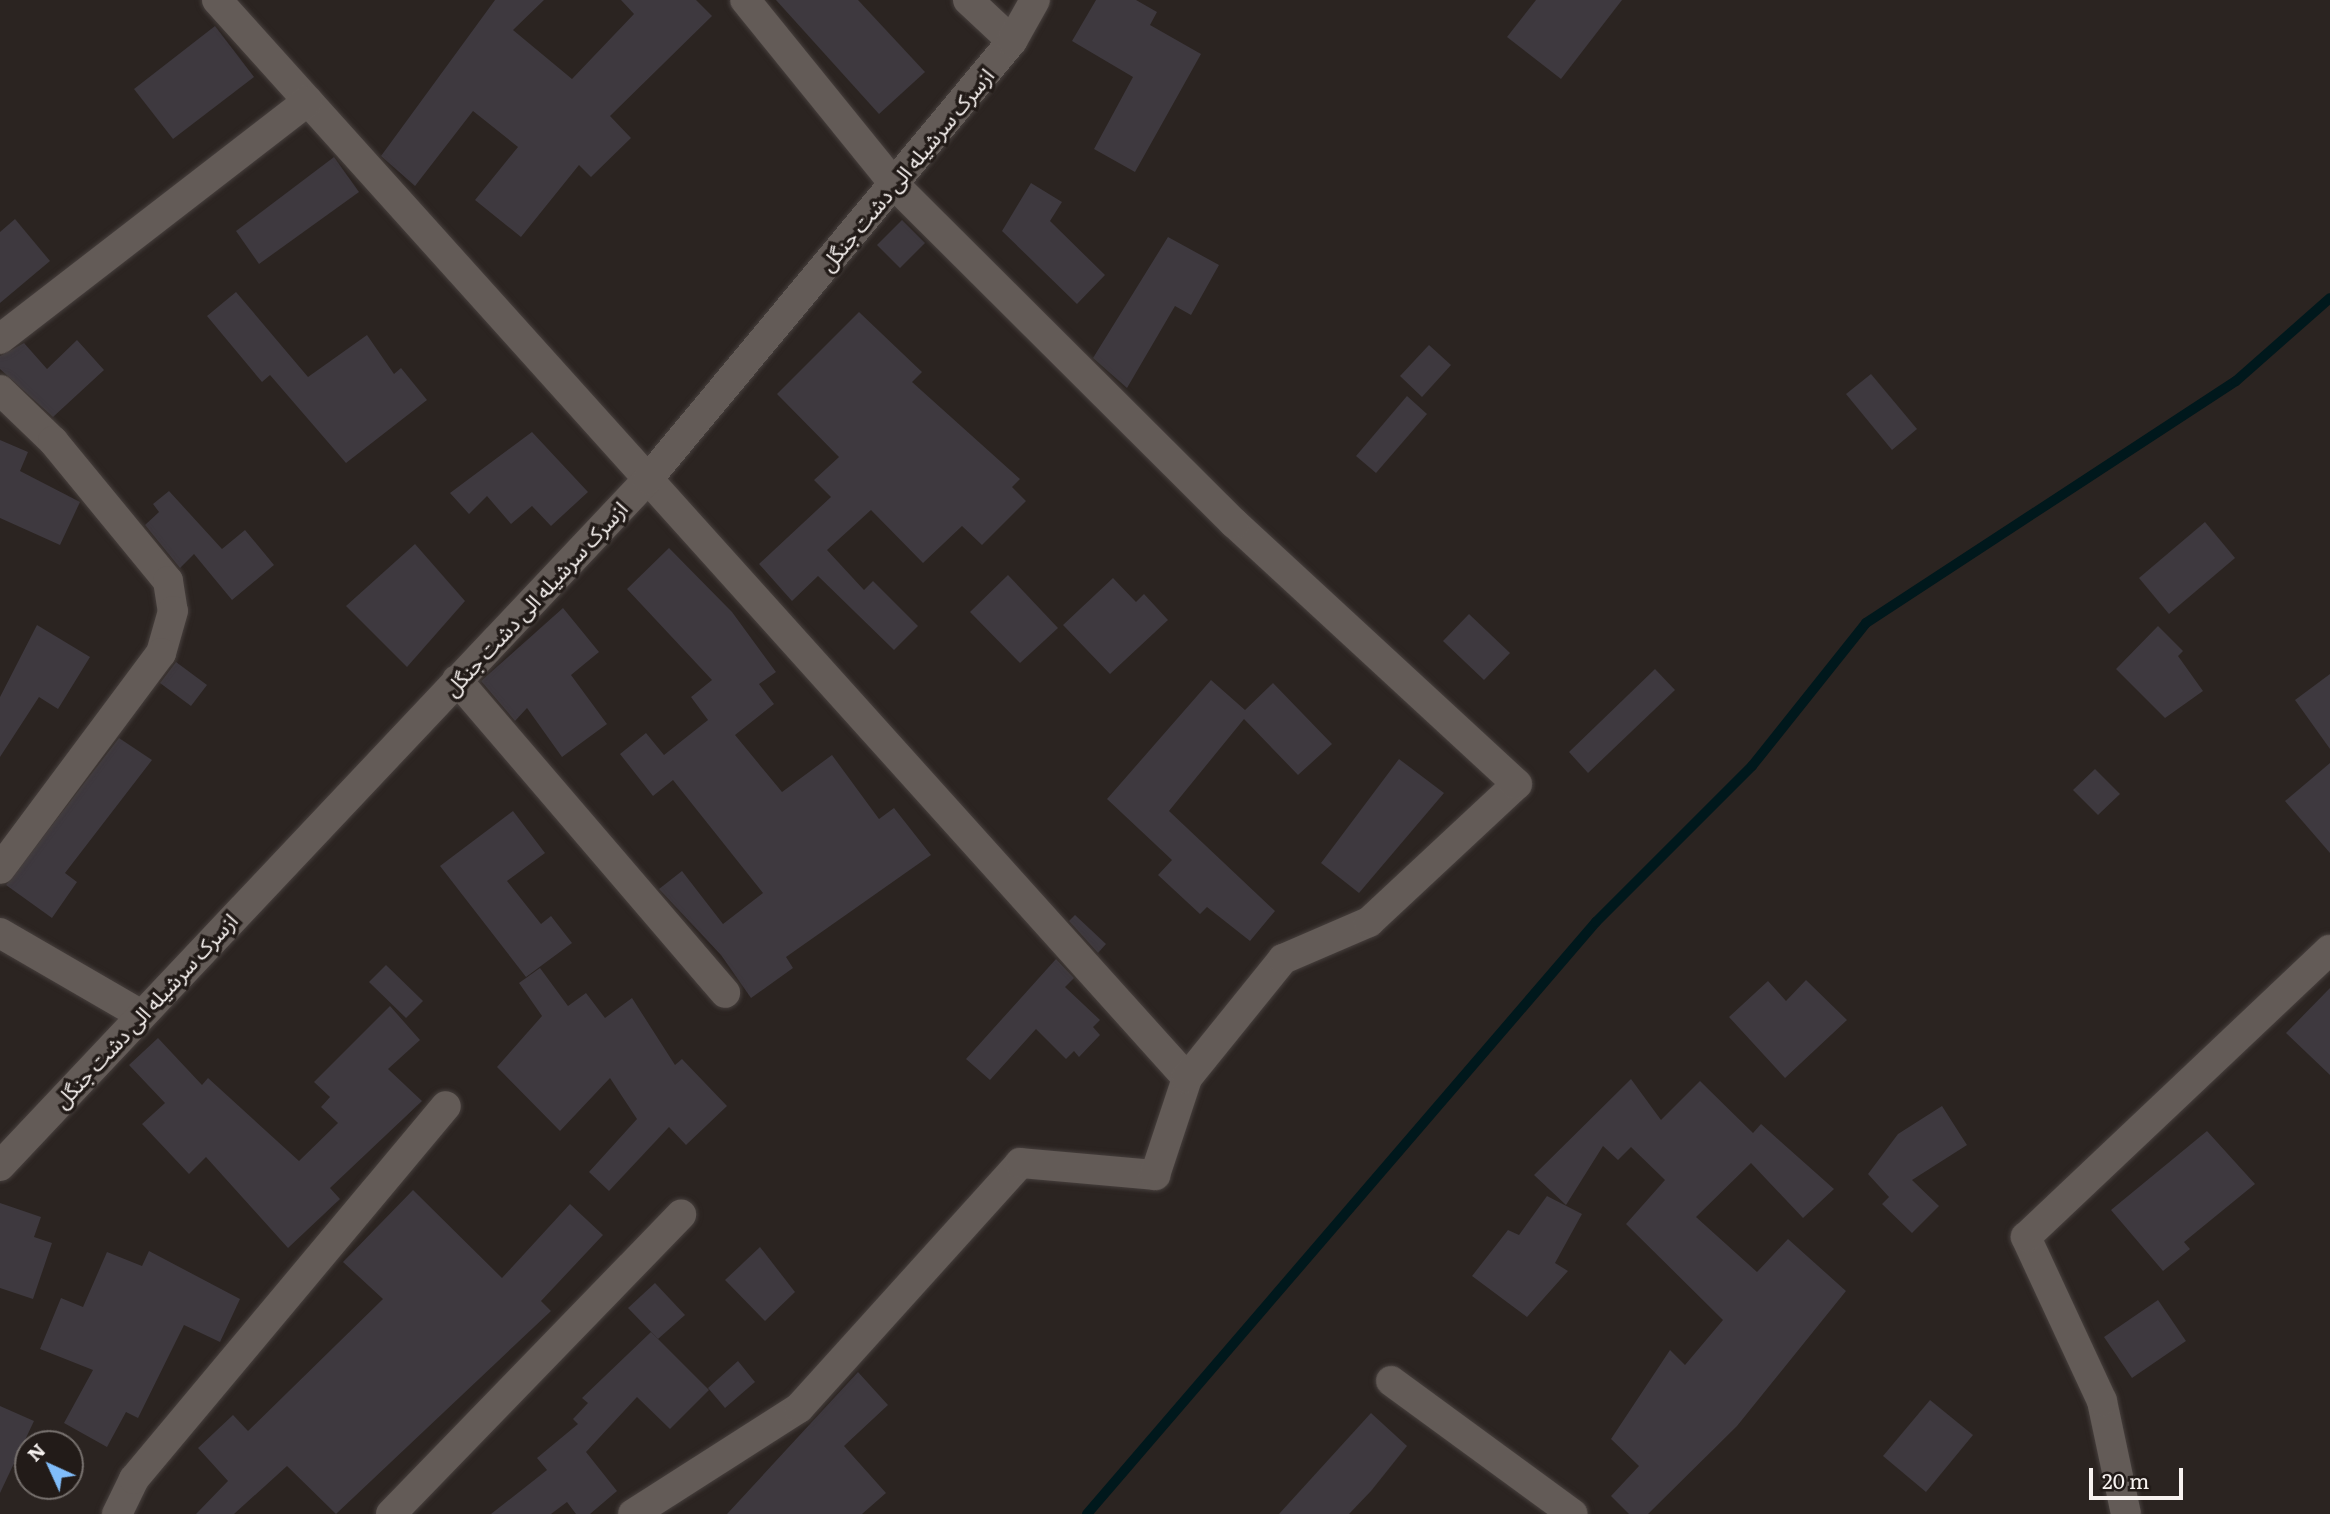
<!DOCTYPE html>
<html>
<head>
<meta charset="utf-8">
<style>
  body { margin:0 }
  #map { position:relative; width:2330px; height:1514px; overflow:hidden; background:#2b2421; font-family:Literata,"Noto Sans Arabic",serif }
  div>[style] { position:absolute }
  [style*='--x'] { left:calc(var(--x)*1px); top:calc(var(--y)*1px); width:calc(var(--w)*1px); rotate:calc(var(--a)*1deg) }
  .stream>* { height:10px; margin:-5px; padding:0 5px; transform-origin:5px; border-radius:5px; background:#00181c }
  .building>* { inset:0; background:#3e393f }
  .roads { filter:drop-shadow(0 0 2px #463f3d) drop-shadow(0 0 2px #463f3d) }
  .minor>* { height:30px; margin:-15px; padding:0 15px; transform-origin:15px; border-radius:15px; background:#635b57 }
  span { translate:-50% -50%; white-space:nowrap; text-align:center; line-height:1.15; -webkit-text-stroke:7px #221b18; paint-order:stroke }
  .street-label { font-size:21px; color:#f7f2f0 }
  .north { position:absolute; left:14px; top:1430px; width:70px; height:70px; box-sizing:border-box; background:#221b18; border:2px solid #77716e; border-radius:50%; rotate:315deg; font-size:19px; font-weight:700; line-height:28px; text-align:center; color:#f7f2f0 }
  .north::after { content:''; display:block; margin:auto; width:24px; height:32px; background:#80bdfa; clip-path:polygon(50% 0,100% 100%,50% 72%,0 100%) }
  .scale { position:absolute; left:2089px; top:1468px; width:94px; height:32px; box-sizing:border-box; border:4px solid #f7f2f0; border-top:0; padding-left:9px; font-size:21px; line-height:24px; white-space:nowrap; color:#f7f2f0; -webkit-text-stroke:5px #221b18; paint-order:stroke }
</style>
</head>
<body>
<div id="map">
  <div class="stream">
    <i style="--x:1087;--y:1514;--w:781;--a:-49.31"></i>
    <i style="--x:1596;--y:922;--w:221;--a:-45"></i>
    <i style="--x:1752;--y:766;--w:183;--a:-51.4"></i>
    <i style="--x:1866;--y:623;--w:442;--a:-33.2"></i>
    <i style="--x:2236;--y:381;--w:125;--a:-41.4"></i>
  </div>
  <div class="building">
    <i style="clip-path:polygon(495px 0,544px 0,513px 30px,572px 79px,634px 14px,621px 0,696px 0,712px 16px,610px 116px,631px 138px,591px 177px,579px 165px,521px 237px,475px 200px,518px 147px,473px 111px,415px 186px,381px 156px)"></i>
    <i style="clip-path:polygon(776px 0,858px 0,925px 72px,879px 114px)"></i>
    <i style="clip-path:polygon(1096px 0,1136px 0,1157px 12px,1150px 25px,1201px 54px,1135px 172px,1094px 149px,1133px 77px,1072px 41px)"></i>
    <i style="clip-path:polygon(1536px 0,1622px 0,1561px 79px,1507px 37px)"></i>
    <i style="clip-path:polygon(215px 26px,254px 77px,173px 139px,134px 89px)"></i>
    <i style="clip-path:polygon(334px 157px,359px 192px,259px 264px,236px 231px)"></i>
    <i style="clip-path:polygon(1031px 183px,1062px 202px,1050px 221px,1105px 275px,1077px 304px,1002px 231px)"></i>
    <i style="clip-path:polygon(15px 219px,50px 261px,0 303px,0 232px)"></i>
    <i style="clip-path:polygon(902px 220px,925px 243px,900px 268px,877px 245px)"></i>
    <i style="clip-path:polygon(1168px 237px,1219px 265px,1191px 315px,1175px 306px,1127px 388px,1093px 358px)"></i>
    <i style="clip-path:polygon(236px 292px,308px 377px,367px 335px,394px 374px,401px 368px,427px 400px,346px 463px,270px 375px,262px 382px,207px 316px)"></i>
    <i style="clip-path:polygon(859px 312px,922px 372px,912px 382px,1020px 479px,1012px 487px,1026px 501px,982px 545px,962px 526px,923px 563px,871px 510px,827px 550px,864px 590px,873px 581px,918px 626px,894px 650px,818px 576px,792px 601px,759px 564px,831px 497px,814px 480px,839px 457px,777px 394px)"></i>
    <i style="clip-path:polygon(77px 340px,104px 370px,53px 417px,0 369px,0 356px,24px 343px,47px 369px)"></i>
    <i style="clip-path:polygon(1429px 345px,1451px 365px,1422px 397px,1400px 376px)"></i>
    <i style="clip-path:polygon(1871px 374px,1917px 429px,1892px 450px,1846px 394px)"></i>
    <i style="clip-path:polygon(1407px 396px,1427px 414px,1376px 473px,1356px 456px)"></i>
    <i style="clip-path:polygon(532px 432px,588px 492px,551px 526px,532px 506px,511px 524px,487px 496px,469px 514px,450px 493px)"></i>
    <i style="clip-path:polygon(0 440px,28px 452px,20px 471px,80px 502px,60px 545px,0 518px)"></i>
    <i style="clip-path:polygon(169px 491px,222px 549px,245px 530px,274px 565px,232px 600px,194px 554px,180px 568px,145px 525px,159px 512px,153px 504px)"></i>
    <i style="clip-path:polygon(2205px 522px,2235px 558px,2169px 614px,2139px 578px)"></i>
    <i style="clip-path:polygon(415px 544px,465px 601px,407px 667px,346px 606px)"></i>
    <i style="clip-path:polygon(669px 548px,732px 612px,776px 672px,759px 684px,774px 704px,735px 735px,782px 792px,832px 755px,879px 819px,894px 808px,931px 855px,786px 957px,793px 968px,751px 998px,721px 955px,659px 889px,682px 871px,723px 924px,763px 893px,673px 780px,653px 796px,620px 754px,646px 733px,664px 755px,708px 720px,691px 697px,712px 680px,627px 589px)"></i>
    <i style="clip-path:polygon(1008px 575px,1058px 628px,1020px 663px,970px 612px)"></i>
    <i style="clip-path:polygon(1113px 578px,1136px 602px,1144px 594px,1168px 620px,1110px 674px,1063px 625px)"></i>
    <i style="clip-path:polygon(563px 608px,599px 652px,571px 675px,607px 724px,562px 757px,527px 708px,515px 721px,481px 681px)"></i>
    <i style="clip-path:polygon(1469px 614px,1510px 653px,1484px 680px,1443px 641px)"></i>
    <i style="clip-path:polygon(37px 625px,90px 657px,58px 709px,39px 697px,0 757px,0 697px)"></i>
    <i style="clip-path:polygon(2158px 626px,2183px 651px,2178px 656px,2203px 691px,2165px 718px,2116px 669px)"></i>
    <i style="clip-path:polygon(176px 662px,207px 685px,191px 706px,160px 683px)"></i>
    <i style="clip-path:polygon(1655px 669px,1675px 690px,1588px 773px,1569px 752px)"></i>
    <i style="clip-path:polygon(2330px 674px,2330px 749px,2295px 700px)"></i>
    <i style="clip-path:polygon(1211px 680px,1245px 710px,1273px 683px,1332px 744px,1298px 775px,1244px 719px,1169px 811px,1275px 911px,1250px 941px,1207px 907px,1200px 914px,1158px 875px,1172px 860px,1107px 799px)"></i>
    <i style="clip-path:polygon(119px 738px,152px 760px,65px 873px,77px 882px,52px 918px,6px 885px)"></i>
    <i style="clip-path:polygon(1399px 759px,1444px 793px,1359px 893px,1321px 863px)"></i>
    <i style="clip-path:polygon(2330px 763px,2330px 853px,2285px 801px)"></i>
    <i style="clip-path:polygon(2095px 769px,2120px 794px,2098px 815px,2073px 790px)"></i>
    <i style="clip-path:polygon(513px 811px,545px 853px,507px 881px,541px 924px,551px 916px,572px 943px,526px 977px,440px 866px)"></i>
    <i style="clip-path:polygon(1075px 915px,1106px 944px,1098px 953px,1069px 921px)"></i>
    <i style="clip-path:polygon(1056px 959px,1074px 978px,1065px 987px,1100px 1020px,1093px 1027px,1100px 1035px,1079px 1057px,1074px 1051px,1066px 1059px,1036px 1029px,990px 1080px,966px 1059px)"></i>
    <i style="clip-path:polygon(386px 965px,423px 1001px,406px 1018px,369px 982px)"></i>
    <i style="clip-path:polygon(540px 968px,568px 1006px,586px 993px,605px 1018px,632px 998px,675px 1065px,682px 1059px,727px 1106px,686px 1145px,669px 1127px,609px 1191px,589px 1172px,637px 1119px,610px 1078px,560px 1131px,497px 1067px,542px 1016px,519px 983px)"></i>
    <i style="clip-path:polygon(1806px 980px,1847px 1020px,1785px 1078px,1729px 1017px,1768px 981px,1786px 1001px)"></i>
    <i style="clip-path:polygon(2330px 988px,2330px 1075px,2286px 1033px)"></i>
    <i style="clip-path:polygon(390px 1006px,420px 1040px,388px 1069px,422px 1101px,330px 1188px,340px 1199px,288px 1248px,206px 1157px,189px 1174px,142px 1124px,165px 1103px,129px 1065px,158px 1038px,202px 1085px,208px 1078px,299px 1161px,338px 1123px,321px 1107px,330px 1097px,314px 1082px)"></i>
    <i style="clip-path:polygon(1631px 1079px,1661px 1120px,1700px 1081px,1753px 1133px,1761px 1124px,1834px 1189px,1803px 1218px,1751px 1163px,1696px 1217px,1757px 1272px,1788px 1239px,1846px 1291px,1737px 1426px,1648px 1514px,1629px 1514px,1611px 1496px,1639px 1466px,1611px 1439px,1670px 1350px,1685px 1365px,1723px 1320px,1626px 1224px,1665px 1180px,1631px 1147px,1618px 1160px,1603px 1146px,1566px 1205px,1534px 1175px)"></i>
    <i style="clip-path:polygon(1942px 1106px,1967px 1145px,1912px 1180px,1939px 1206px,1912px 1233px,1882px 1204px,1889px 1197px,1868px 1174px,1898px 1134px)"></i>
    <i style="clip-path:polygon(2207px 1131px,2255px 1184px,2184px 1242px,2190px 1249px,2163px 1271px,2111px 1210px)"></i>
    <i style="clip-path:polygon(413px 1190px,502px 1278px,570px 1204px,603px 1235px,541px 1301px,551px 1311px,336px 1514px,287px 1466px,234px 1514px,196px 1514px,228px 1481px,198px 1448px,233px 1415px,248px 1431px,383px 1299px,343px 1262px)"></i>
    <i style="clip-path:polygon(1547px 1196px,1582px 1214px,1555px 1263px,1568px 1271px,1527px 1317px,1472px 1276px,1508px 1230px,1519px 1235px)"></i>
    <i style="clip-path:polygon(0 1203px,41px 1217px,34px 1237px,52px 1243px,33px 1299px,0 1288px)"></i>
    <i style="clip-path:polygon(760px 1247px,795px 1292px,765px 1321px,725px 1280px)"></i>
    <i style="clip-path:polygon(149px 1251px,240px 1299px,220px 1342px,184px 1325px,138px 1418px,126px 1412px,107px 1447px,64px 1423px,93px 1370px,40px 1349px,61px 1298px,83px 1307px,107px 1252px,142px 1266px)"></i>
    <i style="clip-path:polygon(655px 1283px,685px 1315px,658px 1339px,628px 1308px)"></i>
    <i style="clip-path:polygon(2158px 1300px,2186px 1341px,2132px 1378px,2104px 1337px)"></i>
    <i style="clip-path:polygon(651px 1332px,709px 1390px,670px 1429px,637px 1397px,586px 1452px,617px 1491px,590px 1514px,576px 1514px,567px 1502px,551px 1514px,491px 1514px,547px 1470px,537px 1458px,578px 1424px,573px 1419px,588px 1403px,582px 1398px)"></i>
    <i style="clip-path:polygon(738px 1361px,755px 1382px,725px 1408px,708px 1388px)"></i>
    <i style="clip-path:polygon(858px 1372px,888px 1405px,844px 1446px,886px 1493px,862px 1514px,727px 1514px)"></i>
    <i style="clip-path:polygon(1930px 1400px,1973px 1435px,1926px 1492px,1883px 1456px)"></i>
    <i style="clip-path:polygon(0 1406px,34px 1421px,0 1493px)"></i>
    <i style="clip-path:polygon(1371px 1413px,1407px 1446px,1371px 1491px,1349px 1514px,1279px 1514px)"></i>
  </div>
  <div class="roads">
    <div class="minor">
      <i style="--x:217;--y:0;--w:1450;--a:48.02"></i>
      <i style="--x:968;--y:0;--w:60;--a:43"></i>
      <i style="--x:0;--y:339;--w:389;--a:-37.7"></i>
      <i style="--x:0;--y:390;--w:74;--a:43.9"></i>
      <i style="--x:53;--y:441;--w:181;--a:50.6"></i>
      <i style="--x:168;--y:581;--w:30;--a:81"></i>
      <i style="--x:173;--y:611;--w:44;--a:105.9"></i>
      <i style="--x:161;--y:653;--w:269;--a:126.7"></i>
      <i style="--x:457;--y:680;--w:412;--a:49.4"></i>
      <i style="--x:0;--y:933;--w:162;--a:30.1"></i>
      <i style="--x:0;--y:1166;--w:944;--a:-46.67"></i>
      <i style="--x:648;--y:479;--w:570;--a:-50.27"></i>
      <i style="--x:1012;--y:41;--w:47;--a:-60.7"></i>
      <i style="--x:1391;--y:1381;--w:225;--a:36.2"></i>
      <i style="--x:117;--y:1514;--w:39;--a:-64"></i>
      <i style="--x:134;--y:1479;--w:486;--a:-50.1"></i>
      <i style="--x:391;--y:1514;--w:417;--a:-45.9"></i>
      <i style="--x:633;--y:1514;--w:197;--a:-32.6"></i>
      <i style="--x:799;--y:1408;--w:330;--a:-47.9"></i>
      <i style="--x:1020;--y:1163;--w:136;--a:5.1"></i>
      <i style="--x:1155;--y:1175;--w:102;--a:-71.7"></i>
      <i style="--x:1187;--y:1078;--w:153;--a:-51.1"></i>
      <i style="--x:1283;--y:959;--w:94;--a:-23.3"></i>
      <i style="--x:1369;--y:922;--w:202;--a:-43"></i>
      <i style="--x:1517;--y:784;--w:385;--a:-137.3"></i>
      <i style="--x:1234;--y:523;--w:479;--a:-135.1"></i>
      <i style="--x:895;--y:185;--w:238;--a:-129"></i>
      <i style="--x:2126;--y:1514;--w:116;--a:-102"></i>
      <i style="--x:2102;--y:1401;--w:181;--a:-114.9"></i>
      <i style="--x:2026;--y:1237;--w:418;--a:-43.4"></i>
    </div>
  </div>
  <div class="street-label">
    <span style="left:906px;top:169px;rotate:-50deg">ازسرک سرشیله الی دشت جنگل</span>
    <span style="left:535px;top:598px;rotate:-47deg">ازسرک سرشیله الی دشت جنگل</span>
    <span style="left:145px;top:1010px;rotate:-47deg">ازسرک سرشیله الی دشت جنگل</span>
  </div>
  <div class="north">N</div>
  <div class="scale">20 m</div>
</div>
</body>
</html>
